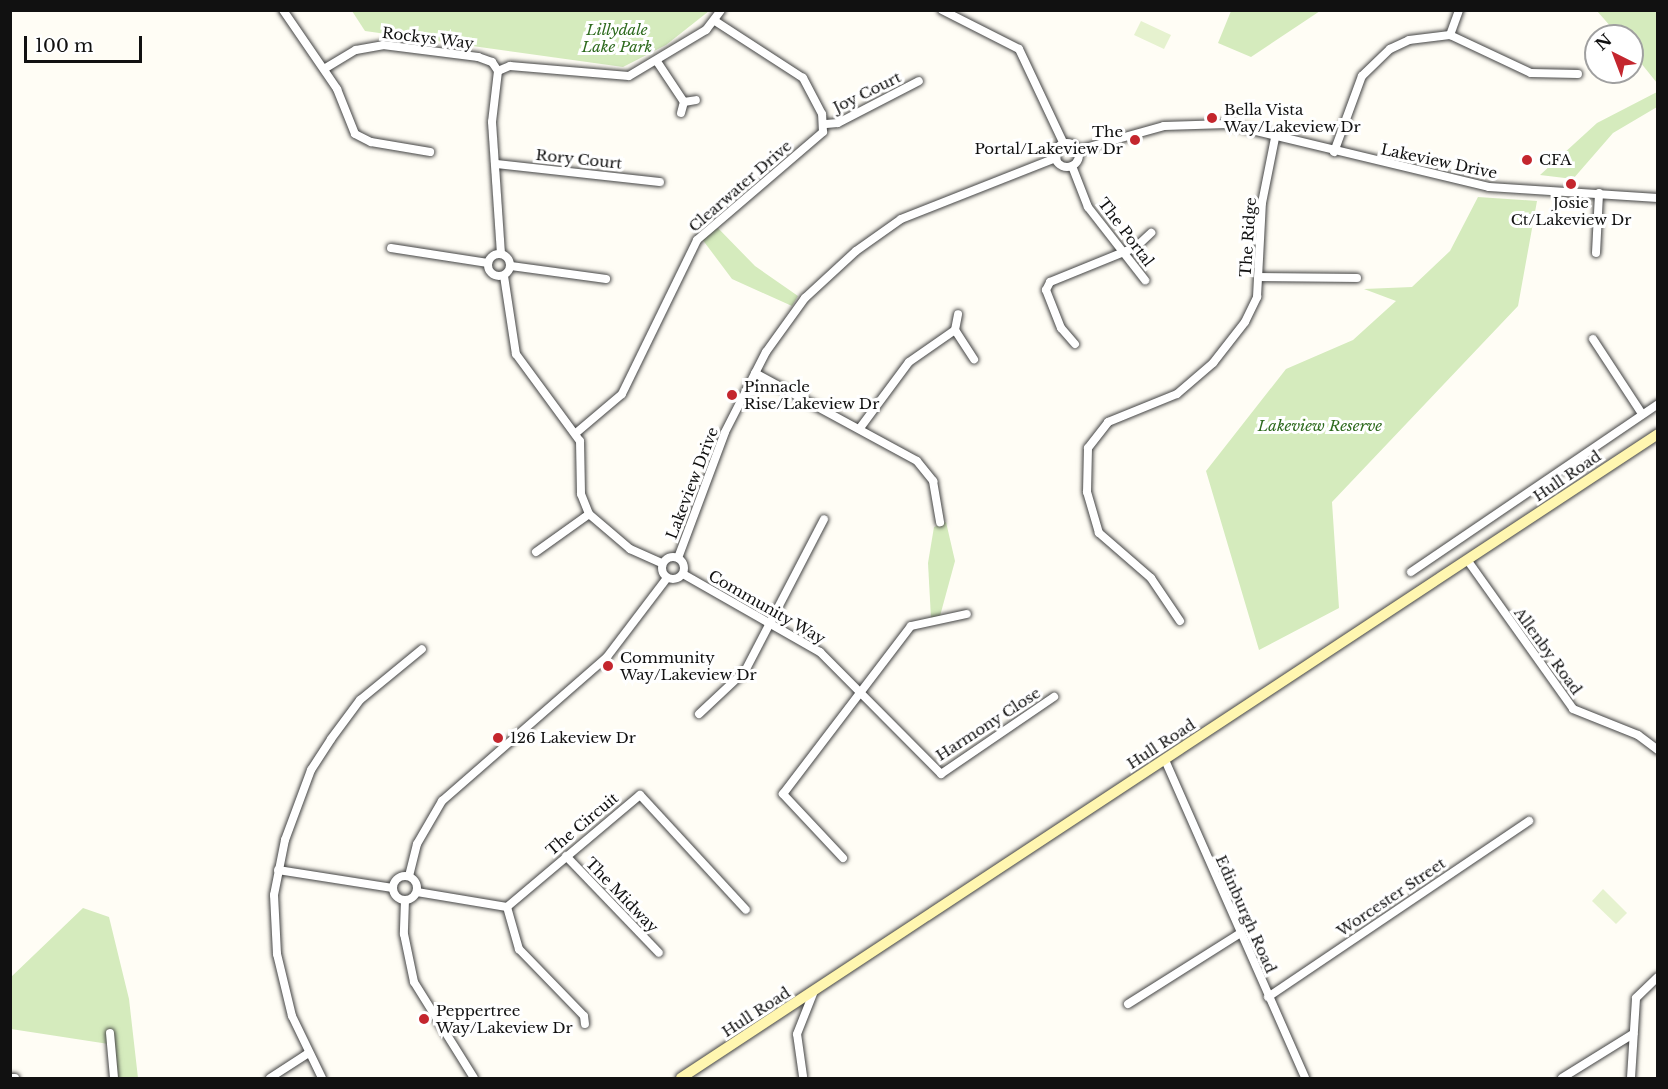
<!DOCTYPE html>
<html>
<head>
<meta charset="utf-8">
<style>
  body { margin:0 }
  #map { position:relative; width:1668px; height:1089px; overflow:hidden; background:#fffdf5; font-family:"Libre Baskerville",serif }
  div>[style] { position:absolute }
  [style*='--x'] { left:calc(var(--x)*1px); top:calc(var(--y)*1px); width:calc(var(--w)*1px); rotate:calc(var(--a)*1deg) }
  .green>* { inset:0; background:#d5ebbd }
  .pitch>* { inset:0; background:#e6f2cf }
  .roads { filter:drop-shadow(0 0 2px #444) drop-shadow(0 0 2px #444) }
  .street>* { height:8px; margin:-4px; padding:0 4px; transform-origin:4px; border-radius:4px; background:#fff }
  .street>.ring { margin:-4px; padding:0; box-sizing:content-box; background:none; border:8px solid #fff; border-radius:50% }
  .secondary>* { height:10px; margin:-5px; padding:0 5px; transform-origin:5px; border-radius:5px; background:#fff6b0 }
  .dots>* { width:16px; height:16px; translate:-50% -50%; box-sizing:border-box; border:3px solid #fff; border-radius:50% }
  span { translate:-50% -50%; white-space:nowrap; text-align:center; line-height:1.15; -webkit-text-stroke:6px #fff; paint-order:stroke }
  .park-label { font-size:15px; color:#2f6b1f; font-style:italic }
  .street-label { font-size:15px; color:#111 }
  .poi-label { font-size:15px; color:#111 }
  .left { translate:0 -50%; text-align:left }
  .right { translate:-100% -50%; text-align:right }
  .frame { position:absolute; inset:0; border:12px solid #111; pointer-events:none }
  .north { position:absolute; left:1584px; top:24px; width:60px; height:60px; box-sizing:border-box; background:#fff; border:2px solid #a0a0a0; border-radius:50%; rotate:318deg; font-size:16px; font-weight:700; line-height:24px; text-align:center; color:#111 }
  .north::after { content:''; display:block; margin:auto; width:21px; height:27px; background:#c4262e; clip-path:polygon(50% 0,100% 100%,50% 72%,0 100%) }
  .scale { position:absolute; left:24px; top:36px; width:118px; height:27px; box-sizing:border-box; border:3px solid #111; border-top:0; padding-left:8px; font-size:18px; line-height:21px; white-space:nowrap; color:#111; -webkit-text-stroke:4px #fff; paint-order:stroke }
</style>
</head>
<body>
<div id="map">
  <div class="green">
    <i style="clip-path:polygon(352px 11px,709px 11px,666px 45px,623px 67px,365px 31px)"></i>
    <i style="clip-path:polygon(1231px 11px,1231px 10px,1320px 11px,1251px 57px,1218px 43px)"></i>
    <i style="clip-path:polygon(1597px 11px,1657px 11px,1657px 83px,1632px 52px,1632px 36px,1619px 36px)"></i>
    <i style="clip-path:polygon(1657px 92px,1657px 107px,1613px 133px,1573px 179px,1540px 175px,1597px 123px)"></i>
    <i style="clip-path:polygon(1478px 197px,1537px 201px,1518px 306px,1332px 502px,1339px 608px,1259px 650px,1206px 471px,1286px 369px,1353px 340px,1396px 301px,1364px 289px,1412px 287px,1450px 251px)"></i>
    <i style="clip-path:polygon(714px 224px,755px 266px,798px 296px,792px 306px,732px 279px,702px 239px)"></i>
    <i style="clip-path:polygon(946px 522px,955px 561px,940px 616px,931px 618px,928px 563px,934px 527px)"></i>
    <i style="clip-path:polygon(83px 908px,109px 917px,129px 999px,138px 1078px,118px 1078px,115px 1045px,11px 1029px,10px 978px)"></i>
  </div>
  <div class="pitch">
    <i style="clip-path:polygon(1141px 21px,1171px 35px,1164px 49px,1134px 35px)"></i>
    <i style="clip-path:polygon(1603px 889px,1627px 913px,1616px 924px,1592px 901px)"></i>
  </div>
  <div class="roads">
    <div class="street">
      <i style="--x:283;--y:10;--w:96;--a:55.6"></i>
      <i style="--x:337;--y:89;--w:48;--a:68.2"></i>
      <i style="--x:355;--y:134;--w:18;--a:27"></i>
      <i style="--x:371;--y:142;--w:60;--a:9.6"></i>
      <i style="--x:942;--y:10;--w:86;--a:26.9"></i>
      <i style="--x:1019;--y:49;--w:105;--a:64.7"></i>
      <i style="--x:1450;--y:35;--w:27;--a:-70"></i>
      <i style="--x:658;--y:63;--w:47;--a:56.3"></i>
      <i style="--x:324;--y:69;--w:37;--a:-31"></i>
      <i style="--x:356;--y:50;--w:27;--a:-10"></i>
      <i style="--x:383;--y:45;--w:96;--a:7.2"></i>
      <i style="--x:478;--y:57;--w:15;--a:20"></i>
      <i style="--x:492;--y:62;--w:11;--a:56"></i>
      <i style="--x:498;--y:71;--w:13;--a:-23"></i>
      <i style="--x:510;--y:66;--w:119;--a:4.8"></i>
      <i style="--x:629;--y:76;--w:90;--a:-30.9"></i>
      <i style="--x:706;--y:30;--w:25;--a:-53"></i>
      <i style="--x:498;--y:71;--w:51;--a:96.7"></i>
      <i style="--x:492;--y:122;--w:131;--a:86.1"></i>
      <i style="--x:681;--y:113;--w:11;--a:-75"></i>
      <i style="--x:684;--y:102;--w:12;--a:-9"></i>
      <i style="--x:826;--y:124;--w:12;--a:-5"></i>
      <i style="--x:838;--y:123;--w:91;--a:-27.4"></i>
      <i class="ring" style="left:1055px;top:143px;width:16px;height:16px"></i>
      <i style="--x:1078;--y:150;--w:89;--a:-15.6"></i>
      <i style="--x:1164;--y:126;--w:63;--a:-1.8"></i>
      <i style="--x:1227;--y:124;--w:269;--a:13.5"></i>
      <i style="--x:1489;--y:187;--w:169;--a:3.7"></i>
      <i style="--x:1334;--y:152;--w:81;--a:-69.8"></i>
      <i style="--x:1362;--y:76;--w:39;--a:-44"></i>
      <i style="--x:1390;--y:49;--w:21;--a:-25"></i>
      <i style="--x:1409;--y:40;--w:41;--a:-7"></i>
      <i style="--x:1450;--y:35;--w:89;--a:25.1"></i>
      <i style="--x:1531;--y:73;--w:47;--a:1.2"></i>
      <i style="--x:496;--y:164;--w:165;--a:6.3"></i>
      <i style="--x:1072;--y:166;--w:44;--a:68.7"></i>
      <i style="--x:1088;--y:207;--w:93;--a:52"></i>
      <i style="--x:391;--y:248;--w:98;--a:8.8"></i>
      <i style="--x:1596;--y:253;--w:60;--a:-87.1"></i>
      <i class="ring" style="left:488px;top:254px;width:14px;height:14px"></i>
      <i style="--x:511;--y:266;--w:96;--a:7.8"></i>
      <i style="--x:504;--y:276;--w:79;--a:81.3"></i>
      <i style="--x:516;--y:354;--w:108;--a:53.7"></i>
      <i style="--x:580;--y:441;--w:53;--a:88.9"></i>
      <i style="--x:581;--y:494;--w:22;--a:68"></i>
      <i style="--x:589;--y:514;--w:54;--a:40.5"></i>
      <i style="--x:630;--y:549;--w:35;--a:24"></i>
      <i style="--x:1259;--y:277;--w:98;--a:0.6"></i>
      <i style="--x:955;--y:330;--w:35;--a:57"></i>
      <i style="--x:955;--y:330;--w:16;--a:-79"></i>
      <i style="--x:1593;--y:339;--w:90;--a:56.8"></i>
      <i style="--x:1075;--y:344;--w:21;--a:-131"></i>
      <i style="--x:1061;--y:328;--w:41;--a:-111.5"></i>
      <i style="--x:1046;--y:290;--w:9;--a:-63"></i>
      <i style="--x:1050;--y:282;--w:93;--a:-22.1"></i>
      <i style="--x:1136;--y:247;--w:21;--a:-43"></i>
      <i style="--x:755;--y:373;--w:184;--a:28.5"></i>
      <i style="--x:917;--y:461;--w:26;--a:51"></i>
      <i style="--x:933;--y:481;--w:42;--a:80.3"></i>
      <i style="--x:860;--y:428;--w:82;--a:-53.4"></i>
      <i style="--x:909;--y:362;--w:56;--a:-34.8"></i>
      <i style="--x:576;--y:433;--w:60;--a:-40.3"></i>
      <i style="--x:622;--y:394;--w:171;--a:-64"></i>
      <i style="--x:697;--y:240;--w:166;--a:-40.6"></i>
      <i style="--x:823;--y:132;--w:18;--a:-93"></i>
      <i style="--x:822;--y:114;--w:41;--a:-117.8"></i>
      <i style="--x:803;--y:78;--w:105;--a:-147.1"></i>
      <i style="--x:536;--y:552;--w:65;--a:-35.6"></i>
      <i class="ring" style="left:662px;top:557px;width:14px;height:14px"></i>
      <i style="--x:678;--y:558;--w:134;--a:-69.5"></i>
      <i style="--x:725;--y:432;--w:90;--a:-62.9"></i>
      <i style="--x:766;--y:352;--w:67;--a:-54.2"></i>
      <i style="--x:805;--y:298;--w:69;--a:-42.7"></i>
      <i style="--x:856;--y:251;--w:55;--a:-35.4"></i>
      <i style="--x:901;--y:219;--w:167;--a:-21.5"></i>
      <i style="--x:1468;--y:561;--w:181;--a:54.6"></i>
      <i style="--x:1573;--y:709;--w:70;--a:21.8"></i>
      <i style="--x:1638;--y:735;--w:25;--a:37"></i>
      <i style="--x:1411;--y:572;--w:299;--a:-34.2"></i>
      <i style="--x:683;--y:574;--w:158;--a:29.7"></i>
      <i style="--x:820;--y:652;--w:172;--a:45.2"></i>
      <i style="--x:941;--y:774;--w:137;--a:-34.3"></i>
      <i style="--x:1180;--y:621;--w:52;--a:-124"></i>
      <i style="--x:1151;--y:578;--w:69;--a:-139.1"></i>
      <i style="--x:1099;--y:533;--w:43;--a:-106.3"></i>
      <i style="--x:1087;--y:492;--w:44;--a:-88.7"></i>
      <i style="--x:1088;--y:448;--w:33;--a:-52"></i>
      <i style="--x:1108;--y:422;--w:74;--a:-22.1"></i>
      <i style="--x:1177;--y:394;--w:48;--a:-40.7"></i>
      <i style="--x:1213;--y:363;--w:52;--a:-52"></i>
      <i style="--x:1245;--y:322;--w:28;--a:-64"></i>
      <i style="--x:1257;--y:297;--w:94;--a:-87"></i>
      <i style="--x:1262;--y:203;--w:71;--a:-78.7"></i>
      <i style="--x:699;--y:714;--w:63;--a:-43.1"></i>
      <i style="--x:745;--y:671;--w:171;--a:-62.5"></i>
      <i style="--x:1165;--y:760;--w:347;--a:66.2"></i>
      <i style="--x:566;--y:856;--w:134;--a:46.2"></i>
      <i style="--x:843;--y:858;--w:88;--a:-133.2"></i>
      <i style="--x:783;--y:794;--w:211;--a:-52.7"></i>
      <i style="--x:911;--y:626;--w:57;--a:-12.1"></i>
      <i style="--x:278;--y:870;--w:116;--a:8.9"></i>
      <i class="ring" style="left:393px;top:876px;width:16px;height:16px"></i>
      <i style="--x:409;--y:876;--w:33;--a:-76"></i>
      <i style="--x:417;--y:844;--w:50;--a:-59.8"></i>
      <i style="--x:442;--y:801;--w:219;--a:-41.1"></i>
      <i style="--x:607;--y:657;--w:99;--a:-52.8"></i>
      <i style="--x:417;--y:892;--w:91;--a:9.5"></i>
      <i style="--x:507;--y:907;--w:174;--a:-40.1"></i>
      <i style="--x:640;--y:795;--w:156;--a:47.3"></i>
      <i style="--x:405;--y:900;--w:34;--a:92"></i>
      <i style="--x:404;--y:934;--w:49;--a:78.2"></i>
      <i style="--x:414;--y:982;--w:113;--a:58"></i>
      <i style="--x:507;--y:907;--w:44;--a:74.1"></i>
      <i style="--x:519;--y:949;--w:93;--a:45.9"></i>
      <i style="--x:584;--y:1016;--w:8;--a:83"></i>
      <i style="--x:1268;--y:997;--w:315;--a:-34"></i>
      <i style="--x:1128;--y:1004;--w:131;--a:-32.2"></i>
      <i style="--x:110;--y:1033;--w:45;--a:84.9"></i>
      <i style="--x:803;--y:1076;--w:42;--a:-98.1"></i>
      <i style="--x:797;--y:1034;--w:46;--a:-68.4"></i>
      <i style="--x:10;--y:1078;--w:5;--a:0"></i>
      <i style="--x:270;--y:1078;--w:44;--a:-33"></i>
      <i style="--x:322;--y:1078;--w:69;--a:-115.8"></i>
      <i style="--x:292;--y:1016;--w:64;--a:-103.6"></i>
      <i style="--x:277;--y:954;--w:59;--a:-92.9"></i>
      <i style="--x:274;--y:895;--w:56;--a:-78.7"></i>
      <i style="--x:285;--y:840;--w:75;--a:-69.6"></i>
      <i style="--x:311;--y:770;--w:37;--a:-57"></i>
      <i style="--x:331;--y:739;--w:49;--a:-53.4"></i>
      <i style="--x:360;--y:700;--w:80;--a:-39.4"></i>
      <i style="--x:1562;--y:1078;--w:84;--a:-31.8"></i>
      <i style="--x:1631;--y:1078;--w:80;--a:-86.4"></i>
      <i style="--x:1636;--y:998;--w:30;--a:-44"></i>
    </div>
    <div class="secondary">
      <i style="--x:681;--y:1078;--w:1170;--a:-33.39"></i>
    </div>
  </div>
  <div class="dots">
    <i style="left:1212px;top:118px;background:#c4262e"></i>
    <i style="left:1135px;top:140px;background:#c4262e"></i>
    <i style="left:1527px;top:160px;background:#c4262e"></i>
    <i style="left:1571px;top:184px;background:#c4262e"></i>
    <i style="left:732px;top:395px;background:#c4262e"></i>
    <i style="left:608px;top:666px;background:#c4262e"></i>
    <i style="left:498px;top:738px;background:#c4262e"></i>
    <i style="left:424px;top:1019px;background:#c4262e"></i>
  </div>
  <div class="park-label">
    <span style="left:617px;top:38px">Lillydale<br>Lake Park</span>
    <span style="left:1320px;top:426px">Lakeview Reserve</span>
  </div>
  <div class="street-label">
    <span style="left:428px;top:38px;rotate:7deg">Rockys Way</span>
    <span style="left:867px;top:92px;rotate:-26deg">Joy Court</span>
    <span style="left:579px;top:159px;rotate:6deg">Rory Court</span>
    <span style="left:1439px;top:161px;rotate:12deg">Lakeview Drive</span>
    <span style="left:740px;top:186px;rotate:-41deg">Clearwater Drive</span>
    <span style="left:1126px;top:232px;rotate:53deg">The Portal</span>
    <span style="left:1248px;top:237px;rotate:-86deg">The Ridge</span>
    <span style="left:1567px;top:476px;rotate:-34deg">Hull Road</span>
    <span style="left:692px;top:483px;rotate:-69deg">Lakeview Drive</span>
    <span style="left:767px;top:607px;rotate:30deg">Community Way</span>
    <span style="left:1548px;top:651px;rotate:54deg">Allenby Road</span>
    <span style="left:988px;top:724px;rotate:-33deg">Harmony Close</span>
    <span style="left:1161px;top:744px;rotate:-33deg">Hull Road</span>
    <span style="left:582px;top:824px;rotate:-40deg">The Circuit</span>
    <span style="left:622px;top:895px;rotate:46deg">The Midway</span>
    <span style="left:1391px;top:897px;rotate:-34deg">Worcester Street</span>
    <span style="left:1246px;top:914px;rotate:66deg">Edinburgh Road</span>
    <span style="left:756px;top:1012px;rotate:-33deg">Hull Road</span>
  </div>
  <div class="poi-label">
    <span class="left" style="left:1224px;top:118px">Bella Vista<br>Way/Lakeview Dr</span>
    <span class="right" style="left:1123px;top:140px">The<br>Portal/Lakeview Dr</span>
    <span class="left" style="left:1539px;top:160px">CFA</span>
    <span style="left:1571px;top:211px">Josie<br>Ct/Lakeview Dr</span>
    <span class="left" style="left:744px;top:395px">Pinnacle<br>Rise/Lakeview Dr</span>
    <span class="left" style="left:620px;top:666px">Community<br>Way/Lakeview Dr</span>
    <span class="left" style="left:510px;top:738px">126 Lakeview Dr</span>
    <span class="left" style="left:436px;top:1019px">Peppertree<br>Way/Lakeview Dr</span>
  </div>
  <div class="frame"></div>
  <div class="north">N</div>
  <div class="scale">100 m</div>
</div>
</body>
</html>
